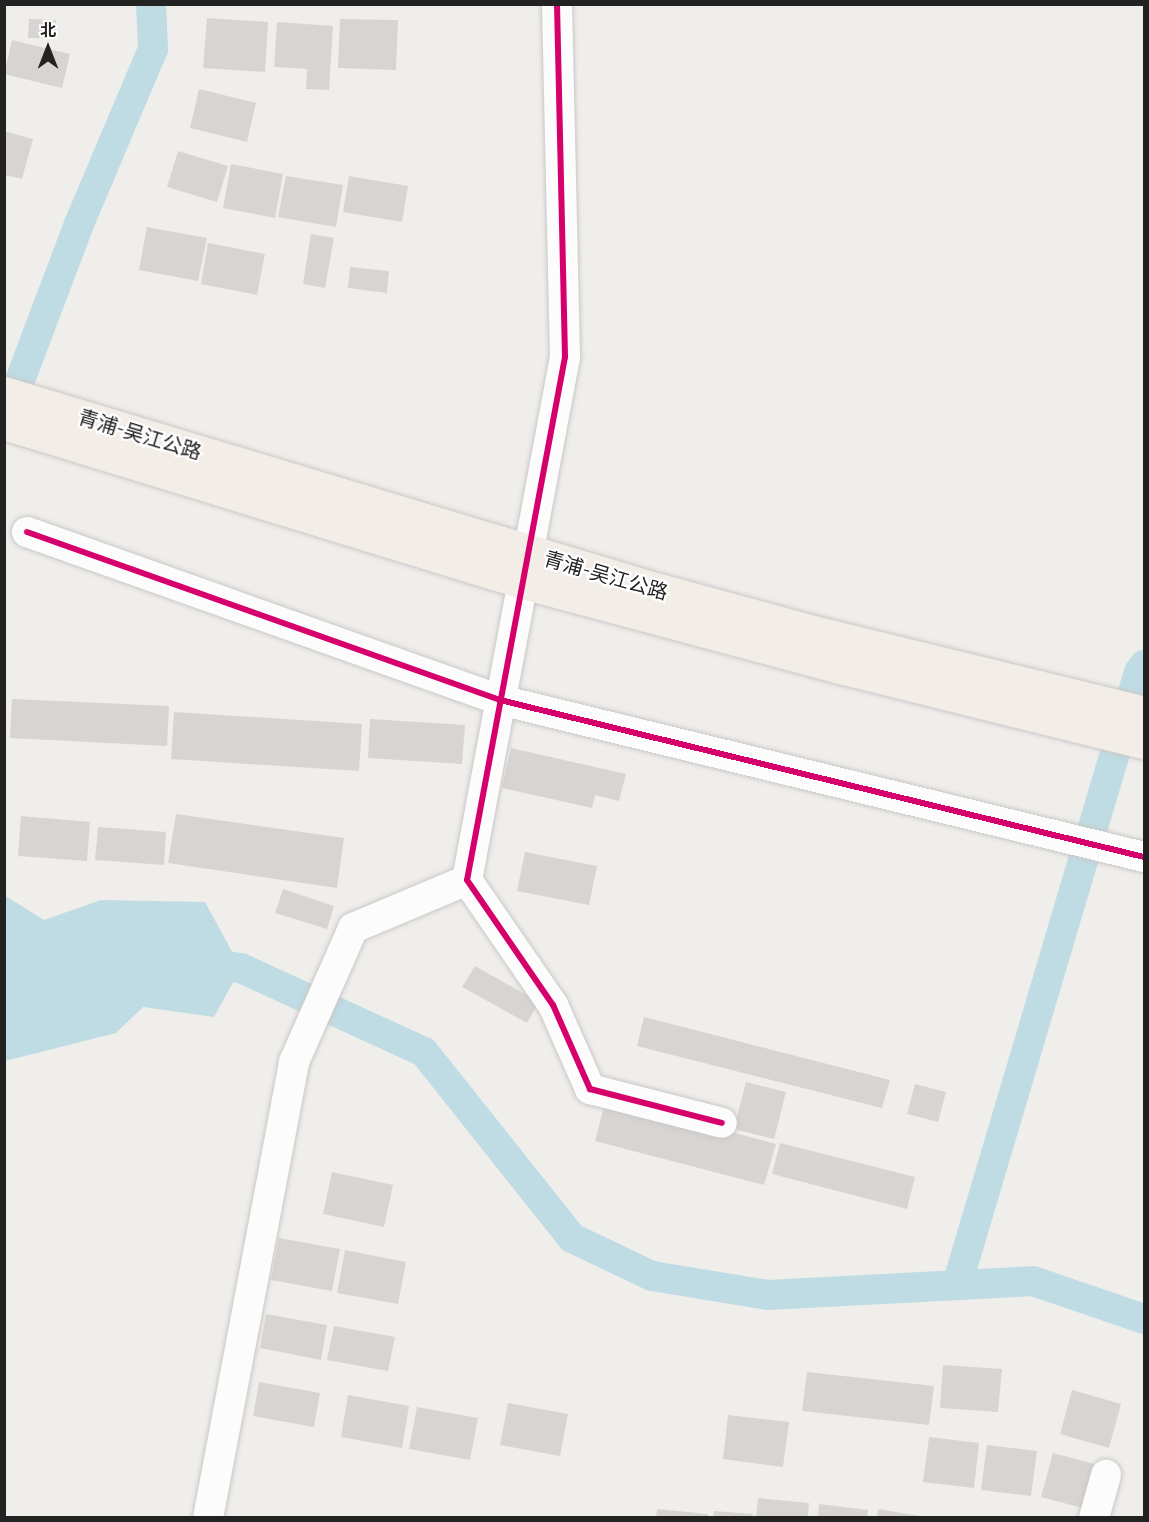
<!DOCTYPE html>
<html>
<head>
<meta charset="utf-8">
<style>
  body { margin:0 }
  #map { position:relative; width:1149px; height:1522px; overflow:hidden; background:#f0eeeb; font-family:Quicksand,"Noto Sans SC",sans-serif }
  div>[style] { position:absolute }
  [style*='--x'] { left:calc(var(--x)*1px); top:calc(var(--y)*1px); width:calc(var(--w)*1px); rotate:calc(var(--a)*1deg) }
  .water>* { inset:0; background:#bfdbe3 }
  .canal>* { height:30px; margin:-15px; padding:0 15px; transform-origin:15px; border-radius:15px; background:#bfdbe3 }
  .building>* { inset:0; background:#d7d4d2 }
  .roads { filter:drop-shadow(0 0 2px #c9c8c7) drop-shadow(0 0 2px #c9c8c7) }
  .minor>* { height:30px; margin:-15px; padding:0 15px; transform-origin:15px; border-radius:15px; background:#fdfcfc }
  .primary>* { height:33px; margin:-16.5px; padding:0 16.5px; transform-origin:16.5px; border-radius:16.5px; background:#f3ede7 }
  .cycleway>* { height:6px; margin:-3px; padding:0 3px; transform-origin:3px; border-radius:3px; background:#d6006c }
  span { translate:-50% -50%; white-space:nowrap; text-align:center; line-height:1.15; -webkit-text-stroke:4.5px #fff; paint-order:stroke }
  .street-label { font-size:20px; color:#222 }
  .frame { position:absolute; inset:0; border:6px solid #222; pointer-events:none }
  .north { position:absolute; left:18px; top:18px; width:60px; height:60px; -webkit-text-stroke:4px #fff; paint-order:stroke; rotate:0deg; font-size:16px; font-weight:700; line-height:24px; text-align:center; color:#222 }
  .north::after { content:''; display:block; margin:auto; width:21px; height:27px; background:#222; clip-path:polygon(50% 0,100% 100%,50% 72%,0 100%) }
</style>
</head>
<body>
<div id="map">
  <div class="water">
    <i style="clip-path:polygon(4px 895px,44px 920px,101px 900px,205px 902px,241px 968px,214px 1017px,143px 1007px,116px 1033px,5px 1061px)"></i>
  </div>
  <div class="canal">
    <i style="--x:5;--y:420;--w:210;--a:-69.3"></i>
    <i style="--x:79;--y:224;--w:190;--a:-67.1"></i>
    <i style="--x:153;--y:49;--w:45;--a:-92.5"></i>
    <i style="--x:202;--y:962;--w:39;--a:9"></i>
    <i style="--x:241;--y:968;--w:201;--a:24.7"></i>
    <i style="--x:424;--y:1052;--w:238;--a:51.5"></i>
    <i style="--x:572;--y:1238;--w:89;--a:25.4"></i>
    <i style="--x:652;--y:1276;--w:118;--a:9.3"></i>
    <i style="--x:768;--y:1295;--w:265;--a:-3"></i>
    <i style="--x:1033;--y:1281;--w:117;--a:18.9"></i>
    <i style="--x:957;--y:1285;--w:639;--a:-73.46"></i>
    <i style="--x:1139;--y:672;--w:9;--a:-54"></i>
  </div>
  <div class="building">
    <i style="clip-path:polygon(207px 18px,268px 22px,265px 72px,203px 68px)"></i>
    <i style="clip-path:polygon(29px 19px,56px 20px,56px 38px,28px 38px)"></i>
    <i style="clip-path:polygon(340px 19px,398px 20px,396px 70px,338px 68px)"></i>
    <i style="clip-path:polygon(277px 22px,333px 26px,329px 90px,306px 89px,307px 69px,274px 67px)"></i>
    <i style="clip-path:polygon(12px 40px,70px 54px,62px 88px,4px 74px)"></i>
    <i style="clip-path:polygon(199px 89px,256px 103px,247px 142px,190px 128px)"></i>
    <i style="clip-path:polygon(4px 131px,33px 139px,22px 179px,4px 175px)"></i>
    <i style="clip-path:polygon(178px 151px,228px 166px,217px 202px,167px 187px)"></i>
    <i style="clip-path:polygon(231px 164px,283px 174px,275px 218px,223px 208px)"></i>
    <i style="clip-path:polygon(286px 176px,343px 185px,336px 227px,278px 217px)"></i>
    <i style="clip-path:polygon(349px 176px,408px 186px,402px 222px,343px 212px)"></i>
    <i style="clip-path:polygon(147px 227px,207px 238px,198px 281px,139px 270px)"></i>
    <i style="clip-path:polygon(311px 234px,334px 238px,325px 288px,303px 284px)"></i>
    <i style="clip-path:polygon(208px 243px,265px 254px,257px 295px,201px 284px)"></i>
    <i style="clip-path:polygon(350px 267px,389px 271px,387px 293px,348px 288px)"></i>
    <i style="clip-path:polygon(12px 699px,169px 706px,167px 746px,10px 738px)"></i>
    <i style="clip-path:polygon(174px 712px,362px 724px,359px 771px,171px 759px)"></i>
    <i style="clip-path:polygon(370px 719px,465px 725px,462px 764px,368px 758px)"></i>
    <i style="clip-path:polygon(511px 748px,626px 774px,619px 801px,595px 795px,592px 808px,502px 788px)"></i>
    <i style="clip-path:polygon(176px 814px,344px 838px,337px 888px,168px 863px)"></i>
    <i style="clip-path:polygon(21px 816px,90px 822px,87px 861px,18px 856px)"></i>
    <i style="clip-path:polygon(98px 827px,166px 832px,164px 865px,95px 860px)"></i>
    <i style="clip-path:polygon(525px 852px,597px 866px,589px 905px,517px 891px)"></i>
    <i style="clip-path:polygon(283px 889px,334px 906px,327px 929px,275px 913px)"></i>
    <i style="clip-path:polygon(475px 966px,539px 1002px,527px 1023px,462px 987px)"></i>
    <i style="clip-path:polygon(644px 1017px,890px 1080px,882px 1108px,637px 1046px)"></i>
    <i style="clip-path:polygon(746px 1082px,786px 1092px,774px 1139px,734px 1129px)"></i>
    <i style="clip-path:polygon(915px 1084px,946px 1092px,938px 1122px,907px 1114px)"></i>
    <i style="clip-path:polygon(606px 1099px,776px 1144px,764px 1185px,595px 1141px)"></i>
    <i style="clip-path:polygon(780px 1143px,915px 1177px,907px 1209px,772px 1174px)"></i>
    <i style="clip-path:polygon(332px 1172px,393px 1185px,384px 1227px,323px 1214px)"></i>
    <i style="clip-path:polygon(279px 1238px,340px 1249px,332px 1291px,271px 1280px)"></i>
    <i style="clip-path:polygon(345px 1250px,406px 1262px,398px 1304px,337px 1293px)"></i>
    <i style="clip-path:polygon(266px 1314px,327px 1325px,321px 1360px,260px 1348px)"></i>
    <i style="clip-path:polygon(334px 1326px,395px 1337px,388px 1371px,327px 1360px)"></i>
    <i style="clip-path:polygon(943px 1365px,1002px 1369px,998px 1412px,940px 1408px)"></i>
    <i style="clip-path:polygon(807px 1372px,934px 1386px,929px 1425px,802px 1411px)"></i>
    <i style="clip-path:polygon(259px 1382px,320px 1393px,314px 1427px,253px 1416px)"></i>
    <i style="clip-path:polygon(1072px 1390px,1121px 1404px,1109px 1448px,1060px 1434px)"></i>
    <i style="clip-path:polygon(348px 1395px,409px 1406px,402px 1448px,341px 1437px)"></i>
    <i style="clip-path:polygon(508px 1403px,568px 1414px,560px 1456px,500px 1445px)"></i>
    <i style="clip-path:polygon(417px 1407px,478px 1418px,470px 1460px,409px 1449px)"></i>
    <i style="clip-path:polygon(728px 1415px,789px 1422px,783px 1467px,723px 1459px)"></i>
    <i style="clip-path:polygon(929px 1437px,979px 1443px,974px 1488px,923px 1482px)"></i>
    <i style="clip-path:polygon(987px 1445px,1037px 1451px,1031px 1496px,981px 1490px)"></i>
    <i style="clip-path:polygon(1053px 1453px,1102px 1466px,1090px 1510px,1041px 1497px)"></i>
    <i style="clip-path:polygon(758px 1498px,809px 1503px,808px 1518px,756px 1518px)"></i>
    <i style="clip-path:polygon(819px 1504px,868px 1510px,867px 1518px,818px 1518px)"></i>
    <i style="clip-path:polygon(657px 1509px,708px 1514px,708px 1518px,656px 1518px)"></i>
    <i style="clip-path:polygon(878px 1509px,920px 1516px,920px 1518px,877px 1518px)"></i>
    <i style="clip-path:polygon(714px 1511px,753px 1514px,752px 1518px,713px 1518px)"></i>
  </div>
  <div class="roads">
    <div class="minor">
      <i style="--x:557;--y:4;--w:353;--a:88.7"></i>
      <i style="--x:565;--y:357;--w:532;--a:100.61"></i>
      <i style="--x:467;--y:880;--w:152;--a:55.5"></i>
      <i style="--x:553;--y:1005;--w:92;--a:66.2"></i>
      <i style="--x:590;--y:1089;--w:136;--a:14.4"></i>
      <i style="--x:27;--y:532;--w:502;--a:19.55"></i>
      <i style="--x:500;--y:700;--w:663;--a:13.7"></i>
      <i style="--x:208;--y:1518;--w:464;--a:-79.3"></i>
      <i style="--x:294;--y:1062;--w:146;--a:-66.2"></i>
      <i style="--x:353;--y:928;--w:124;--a:-22.8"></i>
      <i style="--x:1094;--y:1518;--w:45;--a:-74.4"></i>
    </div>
    <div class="primary">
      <i style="--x:4;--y:393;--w:673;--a:16.76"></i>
      <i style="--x:648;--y:587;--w:183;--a:15.2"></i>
      <i style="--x:825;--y:635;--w:328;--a:13.7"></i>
      <i style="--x:4;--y:423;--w:543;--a:17.03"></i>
      <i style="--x:523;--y:582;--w:332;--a:15"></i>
      <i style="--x:844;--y:668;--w:309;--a:13.9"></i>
    </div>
  </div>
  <div class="cycleway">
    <i style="--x:557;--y:4;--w:353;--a:88.7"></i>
    <i style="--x:565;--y:357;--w:532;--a:100.61"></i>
    <i style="--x:467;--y:880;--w:152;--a:55.5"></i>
    <i style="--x:553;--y:1005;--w:92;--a:66.2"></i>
    <i style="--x:590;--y:1089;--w:136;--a:14.4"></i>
    <i style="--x:27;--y:532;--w:502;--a:19.55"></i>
    <i style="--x:500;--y:700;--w:663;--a:13.7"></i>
  </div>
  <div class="street-label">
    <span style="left:140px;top:434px;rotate:17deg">青浦-吴江公路</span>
    <span style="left:606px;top:575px;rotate:16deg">青浦-吴江公路</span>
  </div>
  <div class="frame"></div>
  <div class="north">北</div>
</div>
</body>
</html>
